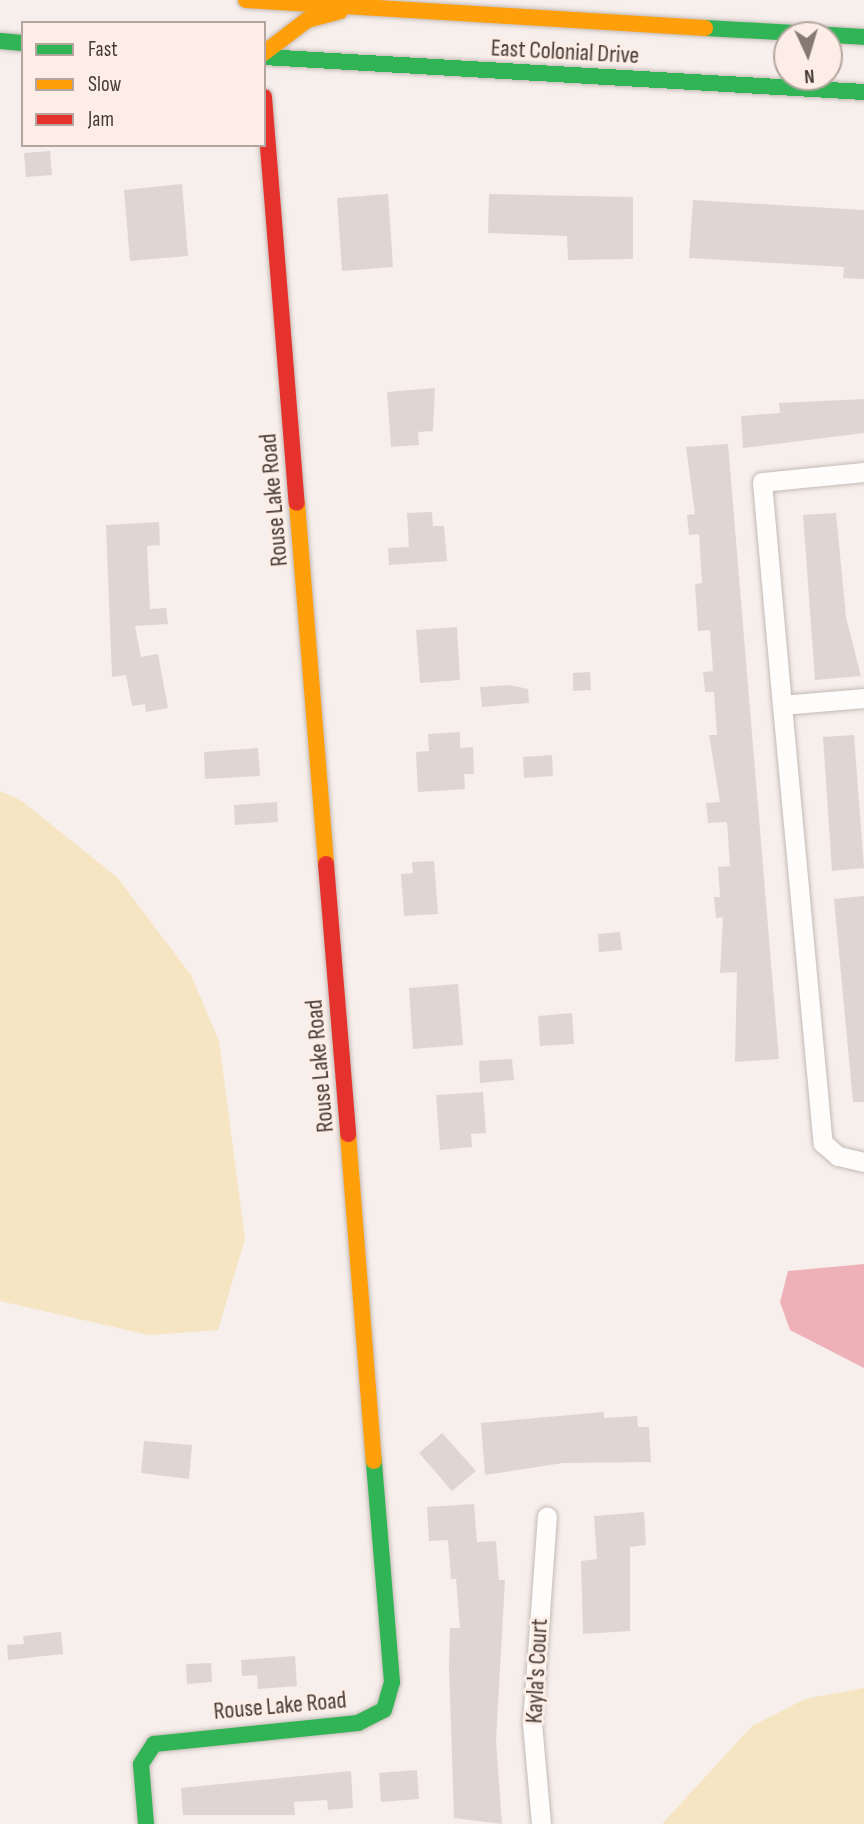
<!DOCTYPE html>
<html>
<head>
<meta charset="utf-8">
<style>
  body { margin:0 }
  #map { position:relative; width:864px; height:1824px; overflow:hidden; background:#f7efec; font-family:"Sofia Sans Condensed",sans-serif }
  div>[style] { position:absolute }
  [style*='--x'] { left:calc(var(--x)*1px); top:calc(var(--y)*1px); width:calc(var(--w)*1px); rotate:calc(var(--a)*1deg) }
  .green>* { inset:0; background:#f6e5c2 }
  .water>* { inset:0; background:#efb1b8 }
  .building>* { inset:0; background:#e1d5d2 }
  .roads { filter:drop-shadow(0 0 2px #c3bab5) drop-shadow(0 0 2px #c3bab5) }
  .street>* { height:19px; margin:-9.5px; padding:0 9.5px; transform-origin:9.5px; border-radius:9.5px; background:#fefdfc }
  .fast>* { height:16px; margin:-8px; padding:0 8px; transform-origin:8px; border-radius:8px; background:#30b455 }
  .slow>* { height:16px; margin:-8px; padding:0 8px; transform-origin:8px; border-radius:8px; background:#ff9f0a }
  .jam>* { height:16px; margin:-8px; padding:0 8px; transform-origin:8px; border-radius:8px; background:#e5322d }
  span { translate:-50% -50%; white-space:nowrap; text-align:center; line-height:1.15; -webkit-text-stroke:6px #fceee7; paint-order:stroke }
  .street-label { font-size:24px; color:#473a33 }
  .legend { position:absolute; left:21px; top:21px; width:245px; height:126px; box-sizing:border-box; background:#fceee7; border:2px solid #b4a69f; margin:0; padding:9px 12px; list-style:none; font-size:21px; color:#473a33 }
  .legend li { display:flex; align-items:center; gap:14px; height:35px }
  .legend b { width:35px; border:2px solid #b4a69f }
  .north { position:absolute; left:773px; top:21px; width:70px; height:70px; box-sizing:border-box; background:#fceee7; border:2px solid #b4a69f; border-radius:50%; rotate:176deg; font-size:19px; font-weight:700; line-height:28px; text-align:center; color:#473a33 }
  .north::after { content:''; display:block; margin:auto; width:24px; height:32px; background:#857974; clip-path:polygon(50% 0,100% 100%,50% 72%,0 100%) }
</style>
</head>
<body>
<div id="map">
  <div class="green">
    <i style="clip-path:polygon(0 791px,22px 801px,117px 877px,191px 975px,219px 1041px,245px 1239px,218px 1330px,149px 1335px,0 1301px)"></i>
    <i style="clip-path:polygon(864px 1688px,864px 1824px,662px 1824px,752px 1726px,805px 1699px)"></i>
  </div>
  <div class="water">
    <i style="clip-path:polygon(864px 1264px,864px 1368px,790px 1330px,780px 1302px,788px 1271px)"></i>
  </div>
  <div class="building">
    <i style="clip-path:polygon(50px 151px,52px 175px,26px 177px,24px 153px)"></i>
    <i style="clip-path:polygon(182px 184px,188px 256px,130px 261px,124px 190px)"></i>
    <i style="clip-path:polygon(388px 194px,393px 267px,342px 271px,337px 198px)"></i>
    <i style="clip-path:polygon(489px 194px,633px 197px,633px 259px,568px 260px,567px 236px,488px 233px)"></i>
    <i style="clip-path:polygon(693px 200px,864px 210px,864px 279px,843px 278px,844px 267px,689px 258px)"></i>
    <i style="clip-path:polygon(435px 388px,433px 431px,418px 432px,419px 445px,391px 447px,387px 392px)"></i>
    <i style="clip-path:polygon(864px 399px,864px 433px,743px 448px,741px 416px,780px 413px,779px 403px)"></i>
    <i style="clip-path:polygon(728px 444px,779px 1059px,735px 1062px,737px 972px,720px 973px,723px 917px,716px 918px,714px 897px,720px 897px,718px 867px,730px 866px,727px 822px,708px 823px,706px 803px,720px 802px,709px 735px,717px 735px,714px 692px,705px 692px,703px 672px,713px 671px,710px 630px,698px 631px,695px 584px,702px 583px,699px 534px,689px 535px,687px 515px,695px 514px,686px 447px)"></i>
    <i style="clip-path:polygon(432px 512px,433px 526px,444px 526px,447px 561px,389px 565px,388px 548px,409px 547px,407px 513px)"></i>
    <i style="clip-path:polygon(836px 513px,846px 617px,861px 676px,815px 680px,803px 515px)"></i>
    <i style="clip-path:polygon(159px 522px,160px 545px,147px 546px,150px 609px,166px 608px,168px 624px,135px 626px,141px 657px,158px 654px,168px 708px,146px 712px,145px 704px,132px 706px,126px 675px,112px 677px,106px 525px)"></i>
    <i style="clip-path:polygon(457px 627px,460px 680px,420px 683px,416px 630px)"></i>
    <i style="clip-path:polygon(590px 672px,591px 690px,573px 691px,573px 673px)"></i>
    <i style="clip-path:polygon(510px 685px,528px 689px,529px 703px,482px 707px,480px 687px)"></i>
    <i style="clip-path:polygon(460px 732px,460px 748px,473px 747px,474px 774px,464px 774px,465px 789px,418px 792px,416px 752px,429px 751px,428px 734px)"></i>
    <i style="clip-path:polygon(854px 735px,864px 868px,832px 871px,823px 737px)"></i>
    <i style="clip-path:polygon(258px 748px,260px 776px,205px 779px,204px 752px)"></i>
    <i style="clip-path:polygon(552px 755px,553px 776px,524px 778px,523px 757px)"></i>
    <i style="clip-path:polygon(277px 802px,278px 822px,235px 825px,234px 805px)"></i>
    <i style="clip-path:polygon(434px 861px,438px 914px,404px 916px,401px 874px,413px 873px,412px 862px)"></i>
    <i style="clip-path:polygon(864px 896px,864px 1102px,853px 1102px,834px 899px)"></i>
    <i style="clip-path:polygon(620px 932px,622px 950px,599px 952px,598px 934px)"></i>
    <i style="clip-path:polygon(458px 984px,463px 1045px,413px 1049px,409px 988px)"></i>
    <i style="clip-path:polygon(572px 1013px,574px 1044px,540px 1046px,538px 1016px)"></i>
    <i style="clip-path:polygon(512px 1059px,514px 1080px,480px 1083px,479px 1061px)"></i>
    <i style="clip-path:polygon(483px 1092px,486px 1133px,471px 1134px,472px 1147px,440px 1150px,436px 1095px)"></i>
    <i style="clip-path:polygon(604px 1412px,604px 1418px,637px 1416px,638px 1427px,649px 1427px,651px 1462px,563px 1463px,485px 1475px,481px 1423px)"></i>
    <i style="clip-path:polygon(442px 1433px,476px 1471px,452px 1491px,419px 1453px)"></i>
    <i style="clip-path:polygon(144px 1441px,192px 1445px,189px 1479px,141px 1473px)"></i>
    <i style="clip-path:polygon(474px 1504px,477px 1542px,496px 1541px,499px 1580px,505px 1580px,496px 1740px,502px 1824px,454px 1818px,449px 1667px,450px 1628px,460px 1628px,456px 1579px,451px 1579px,448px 1540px,429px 1541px,427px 1507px)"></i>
    <i style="clip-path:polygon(644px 1512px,646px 1545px,630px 1547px,630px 1631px,583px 1634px,581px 1561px,597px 1559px,594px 1516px)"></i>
    <i style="clip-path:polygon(61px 1632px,63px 1654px,8px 1660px,7px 1645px,24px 1644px,23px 1636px)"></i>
    <i style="clip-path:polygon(295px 1656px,297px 1686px,258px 1689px,257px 1675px,242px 1676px,241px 1660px)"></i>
    <i style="clip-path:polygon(211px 1663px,212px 1682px,187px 1684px,186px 1664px)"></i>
    <i style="clip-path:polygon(417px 1770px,419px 1799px,381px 1802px,379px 1773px)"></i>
    <i style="clip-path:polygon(351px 1771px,353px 1808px,328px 1810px,327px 1800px,294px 1802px,295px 1815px,183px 1815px,181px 1788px)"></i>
  </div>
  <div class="roads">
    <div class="street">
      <i style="--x:864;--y:472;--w:102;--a:174.4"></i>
      <i style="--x:762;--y:482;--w:224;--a:84.9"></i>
      <i style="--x:782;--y:705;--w:82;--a:-4.9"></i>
      <i style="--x:782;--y:705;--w:440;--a:84.7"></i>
      <i style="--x:823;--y:1143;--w:20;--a:41"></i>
      <i style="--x:838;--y:1156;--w:27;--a:13"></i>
      <i style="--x:541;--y:1824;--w:100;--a:-95.1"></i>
      <i style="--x:532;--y:1724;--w:208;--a:-85.9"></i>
    </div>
    <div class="fast">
      <i style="--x:705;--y:28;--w:159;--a:3.2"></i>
      <i style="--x:0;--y:41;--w:23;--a:5"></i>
      <i style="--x:264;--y:57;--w:601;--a:3.34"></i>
      <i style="--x:146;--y:1824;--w:60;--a:-94.8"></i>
      <i style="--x:141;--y:1764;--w:24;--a:-57"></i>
      <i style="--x:154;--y:1744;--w:205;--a:-5.9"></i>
      <i style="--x:358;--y:1723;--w:29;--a:-27"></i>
      <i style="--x:384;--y:1710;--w:29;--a:-74"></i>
      <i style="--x:392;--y:1682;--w:222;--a:-94.7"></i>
    </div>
    <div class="slow">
      <i style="--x:246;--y:0;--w:460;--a:3.5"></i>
      <i style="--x:264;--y:53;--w:54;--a:-37.5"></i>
      <i style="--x:307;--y:20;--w:34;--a:-15"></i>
      <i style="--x:297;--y:503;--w:362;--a:85.4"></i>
      <i style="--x:348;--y:1134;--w:328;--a:85.5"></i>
    </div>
    <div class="jam">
      <i style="--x:264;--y:97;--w:407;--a:85.4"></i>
      <i style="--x:326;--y:864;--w:271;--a:85.3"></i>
    </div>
  </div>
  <div class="street-label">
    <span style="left:565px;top:52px;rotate:3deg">East Colonial Drive</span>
    <span style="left:274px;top:500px;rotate:-95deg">Rouse Lake Road</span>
    <span style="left:320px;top:1066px;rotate:-95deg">Rouse Lake Road</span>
    <span style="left:537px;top:1671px;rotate:-87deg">Kayla's Court</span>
    <span style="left:280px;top:1706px;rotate:-5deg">Rouse Lake Road</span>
  </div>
  <ul class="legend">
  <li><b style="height:9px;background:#30b455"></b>Fast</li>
  <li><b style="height:9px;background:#ff9f0a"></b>Slow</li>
  <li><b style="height:9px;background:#e5322d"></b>Jam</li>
  </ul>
  <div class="north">N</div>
</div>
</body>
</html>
